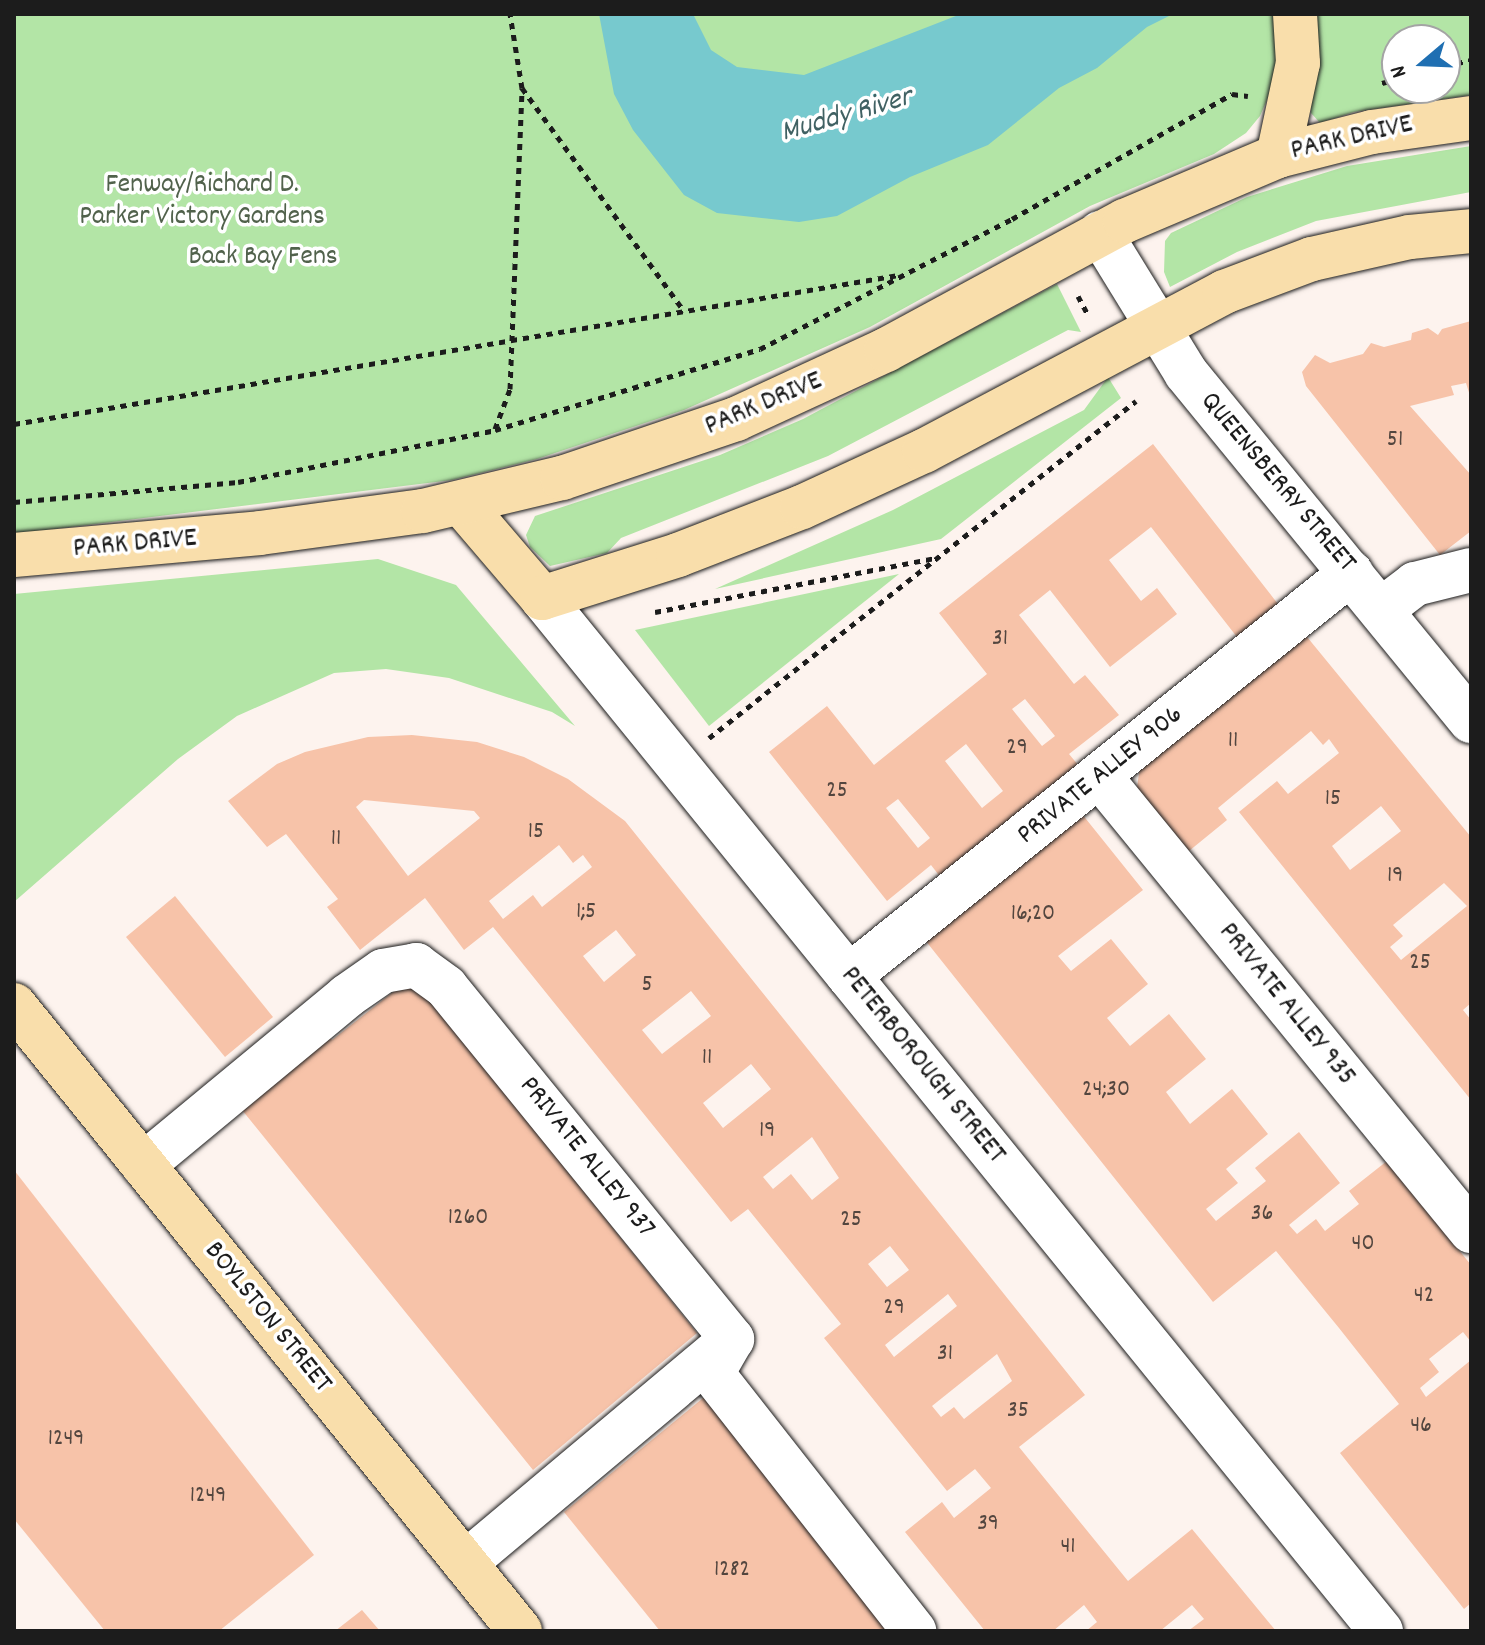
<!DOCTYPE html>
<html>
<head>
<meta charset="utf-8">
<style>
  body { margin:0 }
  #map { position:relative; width:1485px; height:1645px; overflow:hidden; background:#fdf3ee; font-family:Dekko,sans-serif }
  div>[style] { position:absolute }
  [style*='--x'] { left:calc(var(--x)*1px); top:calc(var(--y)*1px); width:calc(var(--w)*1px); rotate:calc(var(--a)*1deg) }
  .green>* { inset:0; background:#b3e5a6 }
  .water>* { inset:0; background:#77c9ce }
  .building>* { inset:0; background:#f7c3a9 }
  .path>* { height:5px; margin-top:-2.5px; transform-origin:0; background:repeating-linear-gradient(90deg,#1c1c1c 0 6px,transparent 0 12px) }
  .roads { filter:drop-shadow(0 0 2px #1c1c1c) drop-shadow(0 0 2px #1c1c1c) }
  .minor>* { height:44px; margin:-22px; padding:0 22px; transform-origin:22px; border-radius:22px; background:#fff }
  .major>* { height:44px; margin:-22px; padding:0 22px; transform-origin:22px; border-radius:22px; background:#f9deab }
  .highway>* { height:44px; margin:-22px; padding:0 22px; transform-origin:22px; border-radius:22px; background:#f9deab }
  span { translate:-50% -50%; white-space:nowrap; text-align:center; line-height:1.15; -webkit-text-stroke:7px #fff; paint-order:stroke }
  .number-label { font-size:24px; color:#53463f }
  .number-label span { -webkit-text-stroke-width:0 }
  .street-label { font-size:28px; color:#1c1c1c }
  .park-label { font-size:28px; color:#51624c }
  .water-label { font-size:30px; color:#406163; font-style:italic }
  .frame { position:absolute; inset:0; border:16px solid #1c1c1c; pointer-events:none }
  .north { position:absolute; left:1381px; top:24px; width:80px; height:80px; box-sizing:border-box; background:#fff; border:2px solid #a4a4a4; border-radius:50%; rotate:251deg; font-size:22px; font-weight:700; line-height:32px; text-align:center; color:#1c1c1c }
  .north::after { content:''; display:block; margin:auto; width:28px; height:36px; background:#1f6fb2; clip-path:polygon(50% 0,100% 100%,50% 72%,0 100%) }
</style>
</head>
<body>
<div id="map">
  <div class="green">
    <i style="clip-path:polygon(14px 14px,1278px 14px,1283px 26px,1273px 86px,1260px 116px,1246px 133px,1214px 154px,1090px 206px,870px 327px,684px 410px,537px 459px,452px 480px,14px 534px)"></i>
    <i style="clip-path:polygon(evenodd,1309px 14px,1471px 14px,1471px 95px,1354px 112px,1320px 123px,1311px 113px,1309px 14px,1397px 40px,1445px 40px,1445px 88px,1397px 88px,1397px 40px)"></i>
    <i style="clip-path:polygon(1471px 146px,1471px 192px,1316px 221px,1237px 252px,1170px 287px,1164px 272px,1165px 241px,1171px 233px,1247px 197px,1347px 166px)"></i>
    <i style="clip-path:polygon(1057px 284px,1081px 332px,1068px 330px,828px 456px,621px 538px,607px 553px,550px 566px,530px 547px,526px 535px,535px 516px,720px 455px,803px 419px)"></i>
    <i style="clip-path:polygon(1108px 377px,1121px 398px,941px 539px,715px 589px,893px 510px,1084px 410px)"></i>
    <i style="clip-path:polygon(378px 559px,456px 585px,575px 726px,552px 712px,449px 678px,386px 669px,334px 673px,237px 716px,178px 759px,14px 902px,14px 594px)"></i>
    <i style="clip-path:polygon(899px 574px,709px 726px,635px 630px)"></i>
  </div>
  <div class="water">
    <i style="clip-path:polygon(599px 14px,693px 14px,711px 50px,737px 67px,804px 75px,961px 14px,1173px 14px,1147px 27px,1097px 68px,1059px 88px,988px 145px,910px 177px,837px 216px,799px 222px,717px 213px,684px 195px,633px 130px,614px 94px)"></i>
  </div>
  <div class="building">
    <i style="clip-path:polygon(1471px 321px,1471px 399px,1466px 383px,1451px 386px,1454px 395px,1410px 406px,1471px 475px,1471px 531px,1440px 555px,1306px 386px,1302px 372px,1315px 355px,1330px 363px,1363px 354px,1371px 343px,1384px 347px,1411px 340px,1412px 333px,1428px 328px,1438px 335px,1442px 329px)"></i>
    <i style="clip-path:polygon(evenodd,1153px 444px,1285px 613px,1244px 646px,1151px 527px,1109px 560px,1141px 601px,1157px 588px,1177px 614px,1110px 667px,1050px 590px,1019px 615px,1074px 684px,1085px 675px,1119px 715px,1069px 754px,1084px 772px,945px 883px,931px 865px,887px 901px,769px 752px,827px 706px,874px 765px,987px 674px,939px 613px,1153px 444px,1025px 699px,1055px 736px,1042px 746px,1012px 709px,1025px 699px,1153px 444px,966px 744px,1003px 791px,982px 808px,945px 761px,966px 744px,1153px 444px,898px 799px,930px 838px,918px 848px,886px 808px,898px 799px)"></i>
    <i style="clip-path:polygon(evenodd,1303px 632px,1471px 837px,1471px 1003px,1463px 1010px,1471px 1020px,1471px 1100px,1239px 812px,1277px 781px,1288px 794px,1339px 753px,1329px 739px,1323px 745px,1311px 731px,1218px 808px,1227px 820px,1189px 851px,1137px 788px,1140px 766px,1303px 632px,1381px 806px,1401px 831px,1350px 870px,1332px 846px,1381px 806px,1303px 632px,1444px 883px,1467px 906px,1401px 960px,1390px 947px,1403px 936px,1393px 925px,1444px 883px)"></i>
    <i style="clip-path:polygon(evenodd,412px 735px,477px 742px,524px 757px,568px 779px,625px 821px,1085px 1395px,1019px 1447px,1128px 1581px,1192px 1529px,1276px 1631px,1188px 1631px,1204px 1619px,1192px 1605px,1160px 1631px,1086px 1631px,1097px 1622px,1084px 1605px,1053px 1631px,985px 1631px,905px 1532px,942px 1502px,954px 1518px,991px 1488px,975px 1469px,947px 1491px,824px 1338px,841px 1324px,748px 1209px,731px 1222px,493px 927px,464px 950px,425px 898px,360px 950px,327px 907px,338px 899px,286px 834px,267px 847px,228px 801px,277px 764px,305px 752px,368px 737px,412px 735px,364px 800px,474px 811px,480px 818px,408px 876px,356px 807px,364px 800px,412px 735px,559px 845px,573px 863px,583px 855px,592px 867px,542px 907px,533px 895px,503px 919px,489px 901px,559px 845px,412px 735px,616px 930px,636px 955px,604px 982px,583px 956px,616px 930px,412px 735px,691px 991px,711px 1016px,662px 1054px,642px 1030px,691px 991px,412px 735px,751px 1064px,771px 1089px,723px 1128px,703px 1103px,751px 1064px,412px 735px,812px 1137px,839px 1178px,812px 1200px,791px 1174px,773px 1189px,763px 1177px,812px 1137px,412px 735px,890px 1246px,909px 1270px,887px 1287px,868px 1264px,890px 1246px,412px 735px,948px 1294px,957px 1306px,894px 1357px,885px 1345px,948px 1294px,412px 735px,997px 1354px,1012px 1381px,964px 1419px,954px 1407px,941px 1417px,932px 1406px,997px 1354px)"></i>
    <i style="clip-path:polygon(1082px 814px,1143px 890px,1058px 956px,1071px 971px,1111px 939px,1148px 984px,1107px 1018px,1130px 1046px,1169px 1014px,1206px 1059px,1166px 1092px,1190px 1124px,1232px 1089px,1268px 1134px,1226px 1169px,1238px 1183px,1206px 1209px,1216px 1221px,1266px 1181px,1255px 1168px,1299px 1132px,1340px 1183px,1289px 1225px,1297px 1234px,1316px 1219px,1325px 1231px,1359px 1204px,1349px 1191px,1387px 1161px,1471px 1265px,1471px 1342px,1463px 1332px,1429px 1359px,1439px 1372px,1420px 1388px,1426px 1397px,1471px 1360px,1471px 1603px,1464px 1609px,1340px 1453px,1399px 1404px,1339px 1328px,1276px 1251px,1213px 1302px,925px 940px)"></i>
    <i style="clip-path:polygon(175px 896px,273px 1017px,225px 1057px,126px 937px)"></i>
    <i style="clip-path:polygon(412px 977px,697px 1333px,533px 1470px,238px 1105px,327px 1034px,332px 1040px)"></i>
    <i style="clip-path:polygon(14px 1170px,314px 1555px,219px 1631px,105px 1631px,14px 1519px)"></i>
    <i style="clip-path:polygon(708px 1394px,900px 1631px,660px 1631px,564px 1512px)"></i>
    <i style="clip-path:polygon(362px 1610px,380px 1631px,335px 1631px)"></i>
  </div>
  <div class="path">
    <i style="--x:1445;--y:66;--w:27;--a:-13"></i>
    <i style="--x:1382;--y:83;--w:16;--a:-15"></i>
    <i style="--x:522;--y:88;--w:276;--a:54"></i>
    <i style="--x:1078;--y:296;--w:21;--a:62"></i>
    <i style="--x:14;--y:424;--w:897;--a:-9.56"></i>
    <i style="--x:495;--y:429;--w:43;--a:-69.4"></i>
    <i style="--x:510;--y:389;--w:301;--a:-87.7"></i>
    <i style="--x:522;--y:88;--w:75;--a:-99.2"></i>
    <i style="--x:14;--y:502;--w:225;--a:-5.1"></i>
    <i style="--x:238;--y:482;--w:262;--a:-11.4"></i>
    <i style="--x:495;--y:430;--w:277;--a:-17"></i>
    <i style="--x:760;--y:349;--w:284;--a:-27.3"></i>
    <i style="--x:1012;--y:219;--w:253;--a:-29.6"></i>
    <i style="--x:1232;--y:94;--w:16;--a:7"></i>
    <i style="--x:655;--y:612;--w:286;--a:-10.9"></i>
    <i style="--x:709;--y:738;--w:544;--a:-38.28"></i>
  </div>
  <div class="roads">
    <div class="minor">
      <i style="--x:1100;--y:233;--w:164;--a:58.4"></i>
      <i style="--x:1186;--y:373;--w:450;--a:50.7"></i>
      <i style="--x:542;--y:598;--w:1331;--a:50.92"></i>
      <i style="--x:1381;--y:610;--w:43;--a:-37.4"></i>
      <i style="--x:1415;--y:584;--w:58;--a:-14"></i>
      <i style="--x:1101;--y:778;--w:585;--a:50.76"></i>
      <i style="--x:849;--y:976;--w:644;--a:-38.76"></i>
      <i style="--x:143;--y:1165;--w:265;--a:-39.6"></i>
      <i style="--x:347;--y:996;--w:44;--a:-34.8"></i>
      <i style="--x:383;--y:971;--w:34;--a:-10"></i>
      <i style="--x:416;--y:965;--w:37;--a:36"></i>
      <i style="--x:446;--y:987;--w:454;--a:50.9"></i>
      <i style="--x:732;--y:1339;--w:39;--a:120"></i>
      <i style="--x:712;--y:1373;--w:328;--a:51.9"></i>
      <i style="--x:465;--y:1563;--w:341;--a:-40"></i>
    </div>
    <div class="major">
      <i style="--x:1278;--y:156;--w:97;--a:-14.3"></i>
      <i style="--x:1372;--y:132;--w:100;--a:-8"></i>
      <i style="--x:461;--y:503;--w:125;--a:49.5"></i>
      <i style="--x:542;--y:598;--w:143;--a:-17.5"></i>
      <i style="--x:678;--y:555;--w:133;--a:-21.2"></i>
      <i style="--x:802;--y:507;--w:134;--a:-24.7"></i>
      <i style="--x:924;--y:451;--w:340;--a:-27.9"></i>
      <i style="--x:1224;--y:292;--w:94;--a:-20.6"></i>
      <i style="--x:1312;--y:259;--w:100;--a:-12.7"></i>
      <i style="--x:1410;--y:237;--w:61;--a:-5.6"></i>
    </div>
    <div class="highway">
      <i style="--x:14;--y:555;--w:247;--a:-5.1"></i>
      <i style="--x:260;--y:533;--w:164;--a:-7.7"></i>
      <i style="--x:423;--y:511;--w:143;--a:-13.4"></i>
      <i style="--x:562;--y:478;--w:184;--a:-18.7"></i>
      <i style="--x:736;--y:419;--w:165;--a:-24.7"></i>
      <i style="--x:886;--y:350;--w:272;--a:-28.4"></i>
      <i style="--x:1125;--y:221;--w:166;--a:-23"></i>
      <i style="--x:1278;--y:156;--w:95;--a:-77.9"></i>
      <i style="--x:1298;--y:63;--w:49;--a:-93.5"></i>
      <i style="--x:14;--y:1005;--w:805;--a:51.05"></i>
    </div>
  </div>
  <div class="number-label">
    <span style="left:1395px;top:441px">51</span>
    <span style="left:1000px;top:640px">31</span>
    <span style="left:1233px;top:742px">11</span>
    <span style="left:1017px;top:749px">29</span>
    <span style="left:837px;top:792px">25</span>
    <span style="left:1333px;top:800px">15</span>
    <span style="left:536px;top:833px">15</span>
    <span style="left:336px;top:840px">11</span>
    <span style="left:1395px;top:877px">19</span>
    <span style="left:586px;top:913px">1;5</span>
    <span style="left:1033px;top:915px">16;20</span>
    <span style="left:1420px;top:964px">25</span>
    <span style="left:647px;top:986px">5</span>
    <span style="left:707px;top:1059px">11</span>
    <span style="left:1106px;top:1091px">24;30</span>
    <span style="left:767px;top:1132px">19</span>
    <span style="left:1262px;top:1215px">36</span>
    <span style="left:468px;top:1219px">1260</span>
    <span style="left:851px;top:1221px">25</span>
    <span style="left:1363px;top:1245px">40</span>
    <span style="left:1424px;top:1297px">42</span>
    <span style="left:894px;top:1309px">29</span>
    <span style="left:945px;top:1355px">31</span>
    <span style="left:1018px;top:1412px">35</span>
    <span style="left:1421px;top:1427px">46</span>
    <span style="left:66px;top:1440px">1249</span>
    <span style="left:208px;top:1497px">1249</span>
    <span style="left:988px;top:1525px">39</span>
    <span style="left:1068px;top:1548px">41</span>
    <span style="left:732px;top:1571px">1282</span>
  </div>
  <div class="street-label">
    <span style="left:1352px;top:139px;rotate:-13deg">PARK DRIVE</span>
    <span style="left:764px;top:405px;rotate:-23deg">PARK DRIVE</span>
    <span style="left:1277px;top:483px;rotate:50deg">QUEENSBERRY STREET</span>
    <span style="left:135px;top:545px;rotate:-5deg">PARK DRIVE</span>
    <span style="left:1101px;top:776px;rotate:-39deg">PRIVATE ALLEY 906</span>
    <span style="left:1286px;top:1005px;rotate:51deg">PRIVATE ALLEY 935</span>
    <span style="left:922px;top:1066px;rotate:51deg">PETERBOROUGH STREET</span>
    <span style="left:586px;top:1158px;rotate:51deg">PRIVATE ALLEY 937</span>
    <span style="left:267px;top:1318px;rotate:51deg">BOYLSTON STREET</span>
  </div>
  <div class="park-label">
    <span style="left:202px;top:202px">Fenway/Richard D.<br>Parker Victory Gardens</span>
    <span style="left:263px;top:258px">Back Bay Fens</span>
  </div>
  <div class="water-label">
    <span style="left:847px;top:117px;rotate:-16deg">Muddy River</span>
  </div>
  <div class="frame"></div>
  <div class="north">N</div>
</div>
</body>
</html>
